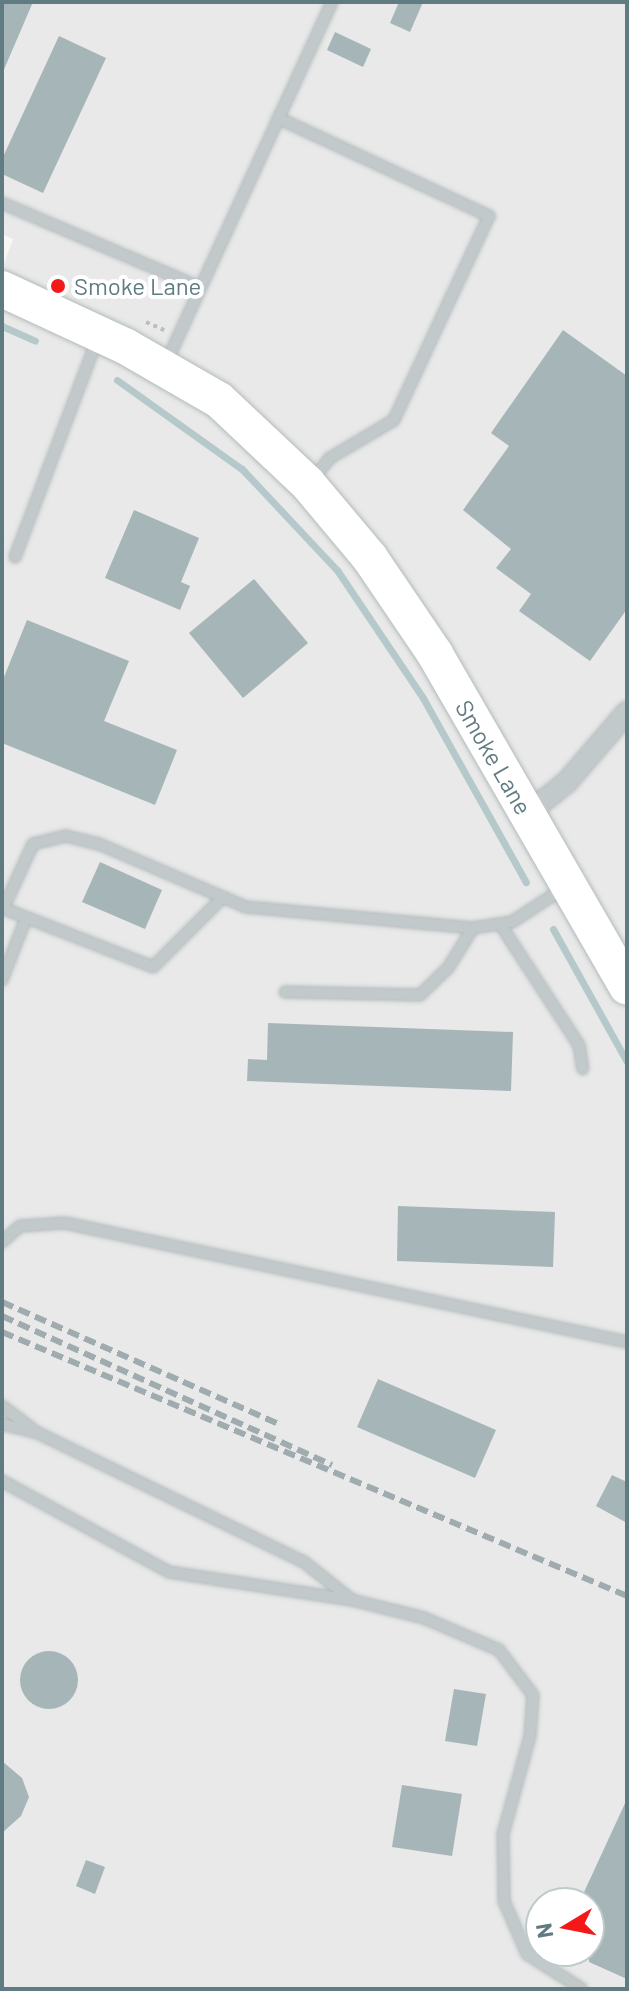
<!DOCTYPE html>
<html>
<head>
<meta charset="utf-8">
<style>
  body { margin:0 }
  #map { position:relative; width:629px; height:1991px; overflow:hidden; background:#f8f7f4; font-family:Barlow,sans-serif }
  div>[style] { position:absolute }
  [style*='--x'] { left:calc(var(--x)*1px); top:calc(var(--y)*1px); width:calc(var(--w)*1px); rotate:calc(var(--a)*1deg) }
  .built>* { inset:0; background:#e8e9e8 }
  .stream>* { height:7px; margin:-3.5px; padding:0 3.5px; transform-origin:3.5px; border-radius:3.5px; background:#b6c9ca }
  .building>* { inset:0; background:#a6b5b7 }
  .round { border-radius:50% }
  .path>* { height:4px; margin-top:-2px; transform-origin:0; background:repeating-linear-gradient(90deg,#babfc1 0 4px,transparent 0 8px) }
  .roads { filter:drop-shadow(0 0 2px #b3babc) drop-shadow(0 0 2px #b3babc) }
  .lane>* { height:10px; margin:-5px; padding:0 5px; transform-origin:5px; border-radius:5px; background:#c2c9cb }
  .street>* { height:20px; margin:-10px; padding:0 10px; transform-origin:10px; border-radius:10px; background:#c2c9cb }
  .highway>* { height:36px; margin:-18px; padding:0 18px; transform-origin:18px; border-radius:18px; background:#fff }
  .rail>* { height:6px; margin-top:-3px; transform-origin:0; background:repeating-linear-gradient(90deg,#9fabae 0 12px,transparent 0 18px) }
  .dots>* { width:22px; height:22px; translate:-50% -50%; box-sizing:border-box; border:4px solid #fff; border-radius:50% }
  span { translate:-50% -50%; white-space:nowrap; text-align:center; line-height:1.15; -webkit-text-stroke:8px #fff; paint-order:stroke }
  .poi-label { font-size:24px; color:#607b82 }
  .left { translate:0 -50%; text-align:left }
  .street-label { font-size:24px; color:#607b82 }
  .frame { position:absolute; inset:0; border:4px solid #607b82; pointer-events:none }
  .north { position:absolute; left:525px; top:1887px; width:80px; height:80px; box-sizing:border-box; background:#fff; border:2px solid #bfcacd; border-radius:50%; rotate:260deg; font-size:22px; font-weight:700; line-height:32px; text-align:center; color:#607b82 }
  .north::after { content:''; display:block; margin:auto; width:28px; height:36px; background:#f41818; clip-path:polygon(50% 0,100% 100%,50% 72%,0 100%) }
</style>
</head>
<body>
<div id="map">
  <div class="built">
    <i style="clip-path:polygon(evenodd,2px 2px,627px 2px,627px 1989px,2px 1989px,2px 269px,13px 239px,2px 234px,2px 2px,541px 1903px,589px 1903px,589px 1951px,541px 1951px,541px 1903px)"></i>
  </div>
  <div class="stream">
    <i style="--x:2;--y:326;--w:36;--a:24"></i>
    <i style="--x:117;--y:380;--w:153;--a:35.5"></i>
    <i style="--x:242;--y:469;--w:139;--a:46.8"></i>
    <i style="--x:337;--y:570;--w:154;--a:56.1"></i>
    <i style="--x:423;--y:698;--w:211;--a:60.8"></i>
    <i style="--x:553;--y:929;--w:152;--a:60.9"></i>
  </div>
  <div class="building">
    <i style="clip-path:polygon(2px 2px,33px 2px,2px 74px)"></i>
    <i style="clip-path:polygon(399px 2px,423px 2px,410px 32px,390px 23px)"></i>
    <i style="clip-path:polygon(335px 32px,371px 49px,363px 67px,327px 50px)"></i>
    <i style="clip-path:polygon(59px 36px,106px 58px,43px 193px,2px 174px,2px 159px)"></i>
    <i style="clip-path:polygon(563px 330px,627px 376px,627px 609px,590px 661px,519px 611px,531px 594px,496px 568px,511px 549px,463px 510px,509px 446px,491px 433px)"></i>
    <i style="clip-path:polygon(134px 510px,199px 538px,181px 582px,190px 586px,180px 610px,105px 578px)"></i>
    <i style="clip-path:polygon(254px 579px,308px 643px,243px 698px,189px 633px)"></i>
    <i style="clip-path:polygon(27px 620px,129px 661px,104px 721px,177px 750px,155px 805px,2px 743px,2px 682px)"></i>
    <i style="clip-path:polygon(100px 862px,162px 890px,145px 929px,82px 902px)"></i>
    <i style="clip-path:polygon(268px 1023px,513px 1032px,511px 1091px,247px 1081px,248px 1059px,267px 1060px)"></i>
    <i style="clip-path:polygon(398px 1206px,555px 1212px,553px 1267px,397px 1261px)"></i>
    <i style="clip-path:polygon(378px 1379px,496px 1430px,475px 1478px,357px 1427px)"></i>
    <i style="clip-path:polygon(612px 1475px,627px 1482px,627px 1523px,596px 1506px)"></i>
    <i class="round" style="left:20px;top:1651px;width:58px;height:58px"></i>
    <i style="clip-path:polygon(454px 1689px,486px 1694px,477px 1746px,445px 1741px)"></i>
    <i style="clip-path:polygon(2px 1761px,22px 1778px,29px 1797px,21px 1816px,2px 1833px)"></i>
    <i style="clip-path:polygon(402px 1785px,462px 1794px,452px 1856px,392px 1847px)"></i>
    <i style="clip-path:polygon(627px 1799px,627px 1979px,589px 1962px,589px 1903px,579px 1903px)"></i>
    <i style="clip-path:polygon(86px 1860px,105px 1867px,95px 1894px,76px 1886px)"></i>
  </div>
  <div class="path">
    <i style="--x:146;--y:322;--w:20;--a:24"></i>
  </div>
  <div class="roads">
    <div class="lane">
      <i style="--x:278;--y:118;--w:233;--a:24.9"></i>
      <i style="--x:489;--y:216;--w:225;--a:115"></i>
      <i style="--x:394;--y:420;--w:74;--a:149.3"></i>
      <i style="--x:330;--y:458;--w:26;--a:130"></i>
      <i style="--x:2;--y:203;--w:216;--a:23.1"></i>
      <i style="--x:166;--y:363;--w:397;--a:-65.3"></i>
      <i style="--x:15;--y:557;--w:232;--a:-69.3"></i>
      <i style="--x:2;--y:908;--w:162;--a:21.3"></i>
      <i style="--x:153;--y:967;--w:99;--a:-45"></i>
      <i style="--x:3;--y:909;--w:72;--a:-65.2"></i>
      <i style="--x:33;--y:844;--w:34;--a:-14"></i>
      <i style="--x:66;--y:836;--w:34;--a:14"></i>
      <i style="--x:99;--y:844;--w:160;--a:23.2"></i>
      <i style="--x:246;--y:907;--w:228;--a:5.3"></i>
      <i style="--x:473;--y:928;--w:39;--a:-9"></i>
      <i style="--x:512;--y:922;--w:62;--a:-33.2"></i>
      <i style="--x:500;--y:924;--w:145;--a:56.9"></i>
      <i style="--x:579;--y:1045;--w:24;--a:81"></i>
      <i style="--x:2;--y:980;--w:66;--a:-68.8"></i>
      <i style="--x:285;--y:992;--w:135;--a:1.3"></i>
      <i style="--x:420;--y:995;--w:39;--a:-44"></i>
      <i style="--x:448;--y:968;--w:47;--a:-58"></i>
      <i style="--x:2;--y:1242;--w:24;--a:-42"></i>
      <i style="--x:20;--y:1226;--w:45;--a:-3.8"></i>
      <i style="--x:65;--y:1223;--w:574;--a:11.96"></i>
      <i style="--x:2;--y:1406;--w:39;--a:37"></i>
      <i style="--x:2;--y:1424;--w:37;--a:14"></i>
      <i style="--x:38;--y:1433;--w:296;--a:25.9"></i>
      <i style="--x:304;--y:1562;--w:61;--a:38.4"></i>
      <i style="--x:2;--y:1481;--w:190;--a:28.6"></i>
      <i style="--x:169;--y:1572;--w:185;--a:8.7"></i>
      <i style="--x:352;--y:1600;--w:74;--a:14"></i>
      <i style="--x:424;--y:1618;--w:82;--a:23.1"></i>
      <i style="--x:499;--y:1650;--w:56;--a:52.9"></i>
      <i style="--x:533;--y:1695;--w:41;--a:94.2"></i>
      <i style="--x:530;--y:1736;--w:102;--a:105.4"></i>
      <i style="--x:503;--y:1834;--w:67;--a:89.1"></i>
      <i style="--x:504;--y:1901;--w:58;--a:66.5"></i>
      <i style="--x:527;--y:1954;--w:65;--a:32.5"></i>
    </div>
    <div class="street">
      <i style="--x:527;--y:814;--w:51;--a:-38.7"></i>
      <i style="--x:567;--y:782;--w:92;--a:-49.4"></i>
    </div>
    <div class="highway">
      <i style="--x:2;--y:289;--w:136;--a:24.9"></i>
      <i style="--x:125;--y:346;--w:108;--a:29.9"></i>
      <i style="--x:219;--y:400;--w:122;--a:43.3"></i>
      <i style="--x:308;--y:484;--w:97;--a:50"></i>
      <i style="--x:370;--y:558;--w:116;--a:55.9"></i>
      <i style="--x:435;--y:654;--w:384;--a:60"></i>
    </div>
  </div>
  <div class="rail">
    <i style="--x:2;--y:1302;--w:303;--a:23.8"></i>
    <i style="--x:2;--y:1316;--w:362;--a:24.3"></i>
    <i style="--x:2;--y:1332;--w:678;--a:22.9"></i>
  </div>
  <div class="dots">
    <i style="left:58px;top:286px;background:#f41818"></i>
  </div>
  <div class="poi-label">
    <span class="left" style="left:74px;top:286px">Smoke Lane</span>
  </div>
  <div class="street-label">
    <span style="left:494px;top:757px;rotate:60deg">Smoke Lane</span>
  </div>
  <div class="frame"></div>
  <div class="north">N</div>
</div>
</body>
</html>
